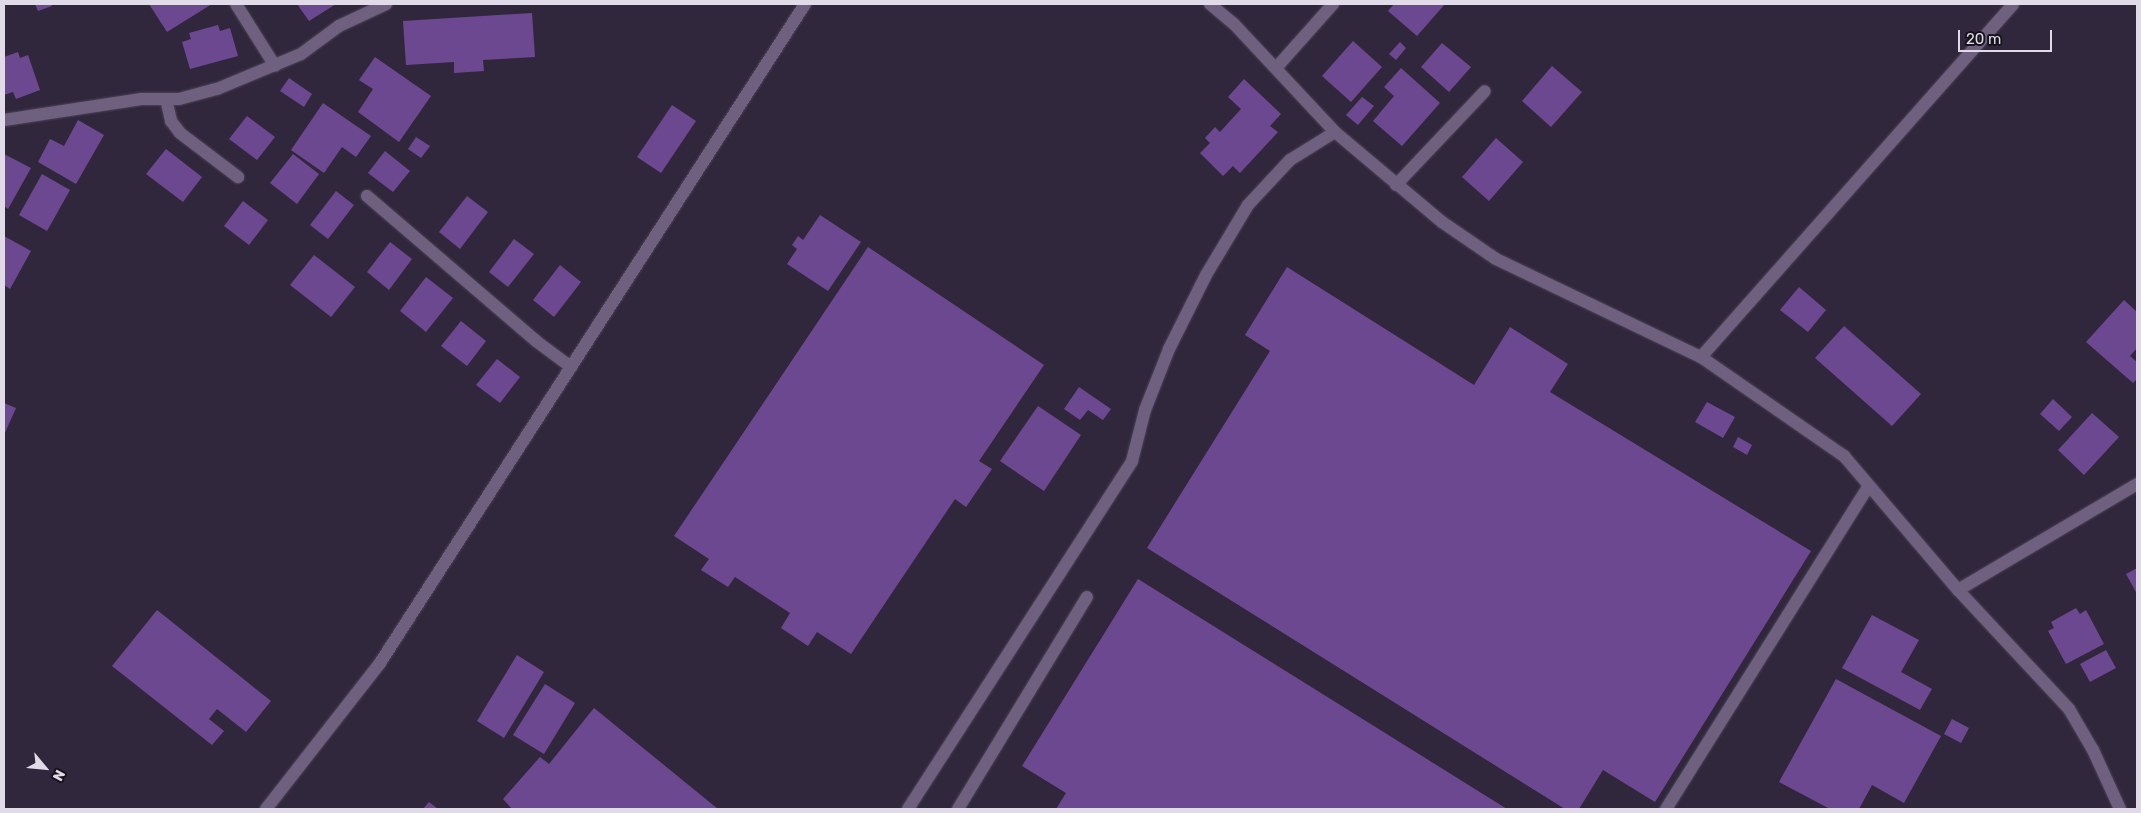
<!DOCTYPE html>
<html>
<head>
<meta charset="utf-8">
<style>
  body { margin:0 }
  #map { position:relative; width:2141px; height:813px; overflow:hidden; background:#31273d; font-family:Rubik,sans-serif }
  div>[style] { position:absolute }
  [style*='--x'] { left:calc(var(--x)*1px); top:calc(var(--y)*1px); width:calc(var(--w)*1px); rotate:calc(var(--a)*1deg) }
  .building>* { inset:0; background:#6c4890 }
  .roads { filter:drop-shadow(0 0 1px #4d4459) drop-shadow(0 0 1px #4d4459) }
  .lane>* { height:12px; margin:-6px; padding:0 6px; transform-origin:6px; border-radius:6px; background:#6f6080 }
  .street>* { height:12px; margin:-6px; padding:0 6px; transform-origin:6px; border-radius:6px; background:#6f6080 }
  span { translate:-50% -50%; white-space:nowrap; text-align:center; line-height:1.15; -webkit-text-stroke:4.5px #17131c; paint-order:stroke }
  .frame { position:absolute; inset:0; border:5px solid #e1dbe9; pointer-events:none }
  .north { position:absolute; left:20px; top:743px; width:50px; height:50px; -webkit-text-stroke:4px #17131c; paint-order:stroke; rotate:118deg; font-size:14px; font-weight:700; line-height:20px; text-align:center; color:#e1dbe9 }
  .north::after { content:''; display:block; margin:auto; width:18px; height:22px; background:#e1dbe9; clip-path:polygon(50% 0,100% 100%,50% 72%,0 100%) }
  .scale { position:absolute; left:1958px; top:30px; width:94px; height:22px; box-sizing:border-box; border:2px solid #e1dbe9; border-top:0; padding-left:6px; font-size:15px; line-height:18px; white-space:nowrap; color:#e1dbe9; -webkit-text-stroke:4px #17131c; paint-order:stroke }
</style>
</head>
<body>
<div id="map">
  <div class="building">
    <i style="clip-path:polygon(35px 4px,51px 4px,52px 6px,38px 11px)"></i>
    <i style="clip-path:polygon(149px 4px,212px 4px,167px 32px)"></i>
    <i style="clip-path:polygon(297px 4px,336px 4px,309px 21px)"></i>
    <i style="clip-path:polygon(1394px 4px,1445px 4px,1417px 36px,1388px 11px)"></i>
    <i style="clip-path:polygon(532px 13px,535px 57px,483px 60px,484px 71px,454px 73px,454px 62px,406px 65px,403px 21px)"></i>
    <i style="clip-path:polygon(218px 25px,220px 31px,230px 28px,238px 56px,190px 69px,182px 42px,191px 39px,189px 33px)"></i>
    <i style="clip-path:polygon(1353px 41px,1382px 67px,1351px 102px,1322px 76px)"></i>
    <i style="clip-path:polygon(1400px 42px,1406px 48px,1396px 60px,1389px 54px)"></i>
    <i style="clip-path:polygon(1442px 43px,1471px 67px,1449px 92px,1421px 67px)"></i>
    <i style="clip-path:polygon(18px 52px,20px 58px,28px 55px,40px 90px,16px 99px,13px 92px,4px 95px,4px 57px)"></i>
    <i style="clip-path:polygon(375px 57px,431px 96px,399px 142px,358px 112px,373px 89px,359px 80px)"></i>
    <i style="clip-path:polygon(1552px 66px,1582px 92px,1551px 127px,1522px 101px)"></i>
    <i style="clip-path:polygon(1401px 68px,1440px 103px,1402px 146px,1373px 121px,1394px 96px,1384px 87px)"></i>
    <i style="clip-path:polygon(289px 78px,312px 94px,304px 107px,280px 91px)"></i>
    <i style="clip-path:polygon(1244px 79px,1281px 114px,1270px 126px,1278px 132px,1240px 173px,1233px 166px,1223px 176px,1200px 153px,1210px 143px,1205px 138px,1215px 127px,1220px 132px,1241px 109px,1228px 97px)"></i>
    <i style="clip-path:polygon(1362px 97px,1374px 106px,1358px 125px,1346px 115px)"></i>
    <i style="clip-path:polygon(323px 103px,371px 136px,356px 157px,342px 147px,324px 173px,291px 150px)"></i>
    <i style="clip-path:polygon(672px 105px,696px 121px,661px 173px,637px 157px)"></i>
    <i style="clip-path:polygon(247px 116px,275px 137px,257px 160px,229px 139px)"></i>
    <i style="clip-path:polygon(78px 120px,104px 135px,76px 184px,38px 162px,50px 139px,64px 146px)"></i>
    <i style="clip-path:polygon(416px 137px,430px 146px,421px 158px,408px 149px)"></i>
    <i style="clip-path:polygon(1496px 138px,1523px 162px,1489px 201px,1462px 177px)"></i>
    <i style="clip-path:polygon(166px 149px,202px 177px,183px 202px,146px 174px)"></i>
    <i style="clip-path:polygon(385px 151px,410px 171px,393px 192px,368px 173px)"></i>
    <i style="clip-path:polygon(4px 154px,31px 168px,8px 209px,4px 206px)"></i>
    <i style="clip-path:polygon(293px 154px,319px 174px,297px 204px,270px 183px)"></i>
    <i style="clip-path:polygon(42px 174px,70px 190px,47px 231px,19px 215px)"></i>
    <i style="clip-path:polygon(336px 191px,354px 205px,328px 239px,310px 225px)"></i>
    <i style="clip-path:polygon(467px 196px,488px 212px,460px 249px,439px 232px)"></i>
    <i style="clip-path:polygon(243px 201px,268px 220px,249px 245px,224px 226px)"></i>
    <i style="clip-path:polygon(820px 215px,861px 242px,828px 291px,787px 264px,797px 249px,792px 245px,798px 236px,803px 240px)"></i>
    <i style="clip-path:polygon(4px 236px,31px 251px,10px 289px,4px 285px)"></i>
    <i style="clip-path:polygon(514px 239px,534px 254px,508px 287px,489px 272px)"></i>
    <i style="clip-path:polygon(390px 242px,412px 259px,389px 290px,367px 272px)"></i>
    <i style="clip-path:polygon(868px 247px,1044px 365px,979px 461px,992px 469px,966px 507px,955px 499px,851px 654px,817px 632px,808px 646px,781px 628px,790px 613px,735px 577px,728px 587px,701px 570px,709px 559px,674px 536px)"></i>
    <i style="clip-path:polygon(314px 255px,355px 287px,331px 317px,290px 285px)"></i>
    <i style="clip-path:polygon(560px 265px,581px 282px,554px 317px,533px 300px)"></i>
    <i style="clip-path:polygon(1287px 267px,1474px 385px,1510px 327px,1568px 364px,1550px 392px,1811px 551px,1655px 802px,1603px 770px,1579px 809px,1565px 809px,1147px 548px,1270px 351px,1245px 335px)"></i>
    <i style="clip-path:polygon(426px 277px,453px 298px,426px 332px,400px 311px)"></i>
    <i style="clip-path:polygon(1799px 287px,1826px 310px,1808px 332px,1780px 310px)"></i>
    <i style="clip-path:polygon(2124px 300px,2137px 312px,2137px 348px,2130px 356px,2137px 362px,2137px 379px,2133px 383px,2086px 342px)"></i>
    <i style="clip-path:polygon(461px 321px,486px 341px,467px 366px,441px 346px)"></i>
    <i style="clip-path:polygon(1844px 326px,1921px 394px,1892px 426px,1815px 358px)"></i>
    <i style="clip-path:polygon(497px 359px,520px 377px,500px 403px,476px 385px)"></i>
    <i style="clip-path:polygon(1079px 387px,1111px 409px,1103px 420px,1088px 410px,1080px 420px,1064px 409px)"></i>
    <i style="clip-path:polygon(2053px 399px,2072px 417px,2059px 431px,2040px 414px)"></i>
    <i style="clip-path:polygon(1707px 402px,1735px 417px,1723px 438px,1695px 422px)"></i>
    <i style="clip-path:polygon(4px 403px,16px 408px,4px 435px)"></i>
    <i style="clip-path:polygon(1038px 406px,1081px 435px,1044px 491px,1000px 461px)"></i>
    <i style="clip-path:polygon(2092px 413px,2119px 437px,2084px 475px,2058px 450px)"></i>
    <i style="clip-path:polygon(1738px 437px,1752px 445px,1747px 455px,1733px 447px)"></i>
    <i style="clip-path:polygon(2137px 568px,2137px 594px,2126px 574px)"></i>
    <i style="clip-path:polygon(1138px 579px,1507px 809px,1056px 809px,1066px 793px,1022px 766px)"></i>
    <i style="clip-path:polygon(2076px 608px,2080px 614px,2086px 610px,2104px 644px,2066px 664px,2048px 631px,2054px 628px,2051px 622px)"></i>
    <i style="clip-path:polygon(157px 610px,271px 701px,246px 732px,217px 709px,209px 719px,224px 731px,212px 745px,112px 666px)"></i>
    <i style="clip-path:polygon(1872px 615px,1919px 640px,1901px 672px,1932px 689px,1920px 710px,1842px 668px)"></i>
    <i style="clip-path:polygon(2106px 650px,2116px 668px,2090px 682px,2080px 664px)"></i>
    <i style="clip-path:polygon(517px 655px,544px 672px,504px 738px,477px 721px)"></i>
    <i style="clip-path:polygon(1836px 679px,1941px 736px,1904px 803px,1872px 785px,1859px 809px,1830px 809px,1779px 782px)"></i>
    <i style="clip-path:polygon(545px 684px,575px 703px,544px 754px,513px 735px)"></i>
    <i style="clip-path:polygon(594px 708px,718px 809px,512px 809px,503px 799px,540px 757px,549px 764px)"></i>
    <i style="clip-path:polygon(1952px 719px,1969px 728px,1961px 743px,1944px 734px)"></i>
    <i style="clip-path:polygon(429px 802px,438px 809px,423px 809px)"></i>
  </div>
  <div class="roads">
    <div class="lane">
      <i style="--x:908;--y:809;--w:414;--a:-57.2"></i>
      <i style="--x:1132;--y:461;--w:53;--a:-75.7"></i>
      <i style="--x:1145;--y:410;--w:66;--a:-68.5"></i>
      <i style="--x:1169;--y:349;--w:83;--a:-63.4"></i>
      <i style="--x:1206;--y:275;--w:82;--a:-59"></i>
      <i style="--x:1248;--y:205;--w:62;--a:-47"></i>
      <i style="--x:1290;--y:160;--w:53;--a:-31.9"></i>
      <i style="--x:958;--y:809;--w:248;--a:-58.7"></i>
      <i style="--x:1666;--y:809;--w:381;--a:-57.9"></i>
    </div>
    <div class="street">
      <i style="--x:236;--y:4;--w:73;--a:57.8"></i>
      <i style="--x:1210;--y:4;--w:31;--a:40"></i>
      <i style="--x:1234;--y:24;--w:148;--a:46.9"></i>
      <i style="--x:1335;--y:132;--w:140;--a:40.1"></i>
      <i style="--x:1442;--y:222;--w:65;--a:34.4"></i>
      <i style="--x:1496;--y:259;--w:227;--a:25.6"></i>
      <i style="--x:1701;--y:357;--w:174;--a:34.7"></i>
      <i style="--x:1844;--y:456;--w:176;--a:49.6"></i>
      <i style="--x:1958;--y:590;--w:163;--a:47"></i>
      <i style="--x:2069;--y:709;--w:48;--a:59.7"></i>
      <i style="--x:2093;--y:750;--w:65;--a:65.4"></i>
      <i style="--x:1276;--y:68;--w:86;--a:-48.3"></i>
      <i style="--x:166;--y:99;--w:23;--a:77"></i>
      <i style="--x:171;--y:121;--w:15;--a:53"></i>
      <i style="--x:180;--y:133;--w:73;--a:37.2"></i>
      <i style="--x:4;--y:120;--w:139;--a:-8.7"></i>
      <i style="--x:141;--y:99;--w:38;--a:0"></i>
      <i style="--x:179;--y:99;--w:39;--a:-15"></i>
      <i style="--x:217;--y:89;--w:91;--a:-22.6"></i>
      <i style="--x:301;--y:54;--w:47;--a:-36.4"></i>
      <i style="--x:339;--y:26;--w:52;--a:-25.1"></i>
      <i style="--x:1396;--y:185;--w:129;--a:-46.6"></i>
      <i style="--x:367;--y:196;--w:223;--a:40.6"></i>
      <i style="--x:536;--y:341;--w:44;--a:36.6"></i>
      <i style="--x:1701;--y:357;--w:471;--a:-48.5"></i>
      <i style="--x:1958;--y:590;--w:208;--a:-30.6"></i>
      <i style="--x:266;--y:809;--w:185;--a:-52"></i>
      <i style="--x:380;--y:663;--w:784;--a:-57.18"></i>
    </div>
  </div>
  <div class="frame"></div>
  <div class="north">N</div>
  <div class="scale">20 m</div>
</div>
</body>
</html>
